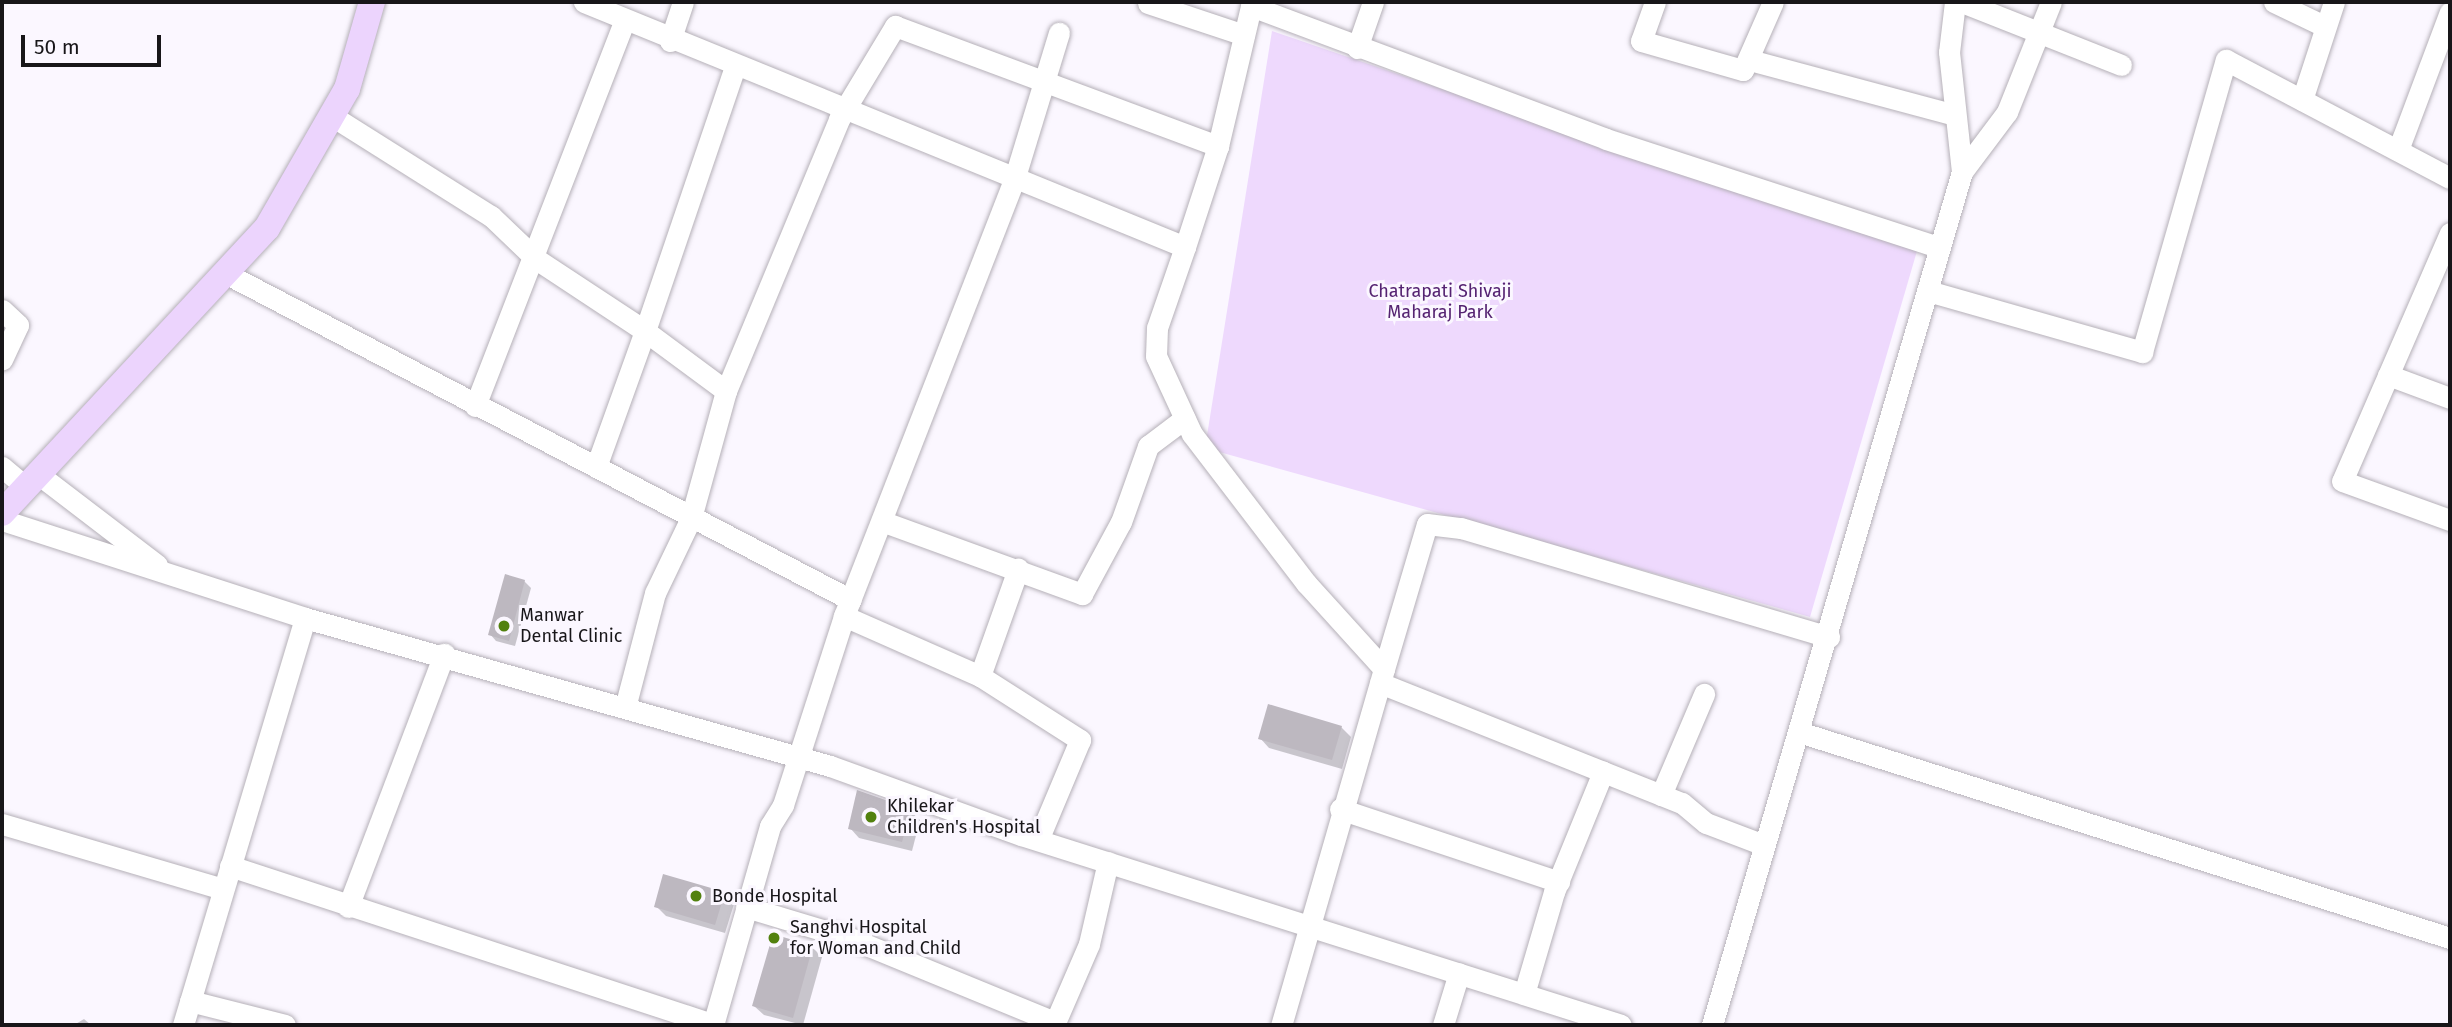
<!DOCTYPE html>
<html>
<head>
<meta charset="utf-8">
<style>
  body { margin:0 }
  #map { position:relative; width:2452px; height:1027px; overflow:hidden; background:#fbf7ff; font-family:"Fira Sans",sans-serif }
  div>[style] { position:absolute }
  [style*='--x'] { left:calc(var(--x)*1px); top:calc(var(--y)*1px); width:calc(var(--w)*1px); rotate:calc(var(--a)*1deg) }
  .green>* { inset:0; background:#eed9fd }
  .shadow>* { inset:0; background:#0003 }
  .building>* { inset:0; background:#bdb8c0 }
  .roads { filter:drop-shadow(0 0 2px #b5b0b8) drop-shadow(0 0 2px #b5b0b8) }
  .minor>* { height:21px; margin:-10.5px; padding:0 10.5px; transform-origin:10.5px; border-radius:10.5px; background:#fff }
  .major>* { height:26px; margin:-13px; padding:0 13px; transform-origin:13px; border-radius:13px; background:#ecd4fd }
  .dots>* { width:19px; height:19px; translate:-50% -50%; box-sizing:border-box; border:4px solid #fbf7ff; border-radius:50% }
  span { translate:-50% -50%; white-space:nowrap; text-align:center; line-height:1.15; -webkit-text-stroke:6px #fbf7ff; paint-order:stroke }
  .park-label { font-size:18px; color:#552372 }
  .poi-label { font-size:18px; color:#181619 }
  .left { translate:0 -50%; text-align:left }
  .frame { position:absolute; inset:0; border:4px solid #181619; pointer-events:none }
  .scale { position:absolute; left:21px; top:35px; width:140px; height:32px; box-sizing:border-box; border:4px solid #181619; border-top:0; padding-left:9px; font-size:21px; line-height:24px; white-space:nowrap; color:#181619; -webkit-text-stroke:5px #fbf7ff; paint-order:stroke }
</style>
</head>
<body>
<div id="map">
  <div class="green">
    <i style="clip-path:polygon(1272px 31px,1917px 251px,1810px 617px,1205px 448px)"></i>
  </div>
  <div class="shadow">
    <i style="clip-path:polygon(524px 581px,531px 588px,515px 646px,496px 641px,490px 634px)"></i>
    <i style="clip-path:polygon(1341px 727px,1351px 737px,1342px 769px,1269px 748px,1260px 738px)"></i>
    <i style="clip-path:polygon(910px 811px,920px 820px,912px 851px,859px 838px,850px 828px)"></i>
    <i style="clip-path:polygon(724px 894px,734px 904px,725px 933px,666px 916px,656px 906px)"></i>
    <i style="clip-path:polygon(812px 947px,822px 957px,803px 1025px,764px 1015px,754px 1006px)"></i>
    <i style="clip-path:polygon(84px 1019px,91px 1025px,74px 1025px)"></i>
  </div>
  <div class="building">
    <i style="clip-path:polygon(505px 574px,525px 580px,509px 641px,488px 635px)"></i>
    <i style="clip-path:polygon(1268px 704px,1342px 726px,1332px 760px,1258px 739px)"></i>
    <i style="clip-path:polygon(857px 790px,911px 809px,902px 842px,848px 829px)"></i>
    <i style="clip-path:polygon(663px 874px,725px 892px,715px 925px,654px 907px)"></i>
    <i style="clip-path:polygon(773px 934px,813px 946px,793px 1018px,752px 1006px)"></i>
  </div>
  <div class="roads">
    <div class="minor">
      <i style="--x:584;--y:2;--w:649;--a:22.18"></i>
      <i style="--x:1185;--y:247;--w:86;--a:109.1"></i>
      <i style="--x:1157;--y:328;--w:28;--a:92"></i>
      <i style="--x:1156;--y:356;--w:86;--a:65.2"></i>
      <i style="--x:1192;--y:434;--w:188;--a:52.6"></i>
      <i style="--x:1306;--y:583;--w:116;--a:47.8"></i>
      <i style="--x:1384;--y:669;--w:371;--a:106.1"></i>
      <i style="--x:1655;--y:2;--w:41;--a:109.7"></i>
      <i style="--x:1641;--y:41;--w:106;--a:15.9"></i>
      <i style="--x:1743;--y:70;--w:74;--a:-66.2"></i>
      <i style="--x:1955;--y:2;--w:50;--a:96.8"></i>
      <i style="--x:1949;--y:52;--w:121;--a:83.8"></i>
      <i style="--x:1962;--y:2;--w:171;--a:21.6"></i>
      <i style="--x:2274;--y:2;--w:55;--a:25.6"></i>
      <i style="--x:1148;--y:3;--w:101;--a:18.4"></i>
      <i style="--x:1251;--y:6;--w:379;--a:20.5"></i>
      <i style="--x:1606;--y:139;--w:350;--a:18"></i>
      <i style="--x:670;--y:41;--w:41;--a:-71.6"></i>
      <i style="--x:1357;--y:48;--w:49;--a:-70.8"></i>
      <i style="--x:1750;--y:60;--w:208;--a:15"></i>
      <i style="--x:2302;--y:100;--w:103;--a:-71.9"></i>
      <i style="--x:332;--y:116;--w:188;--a:32.2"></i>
      <i style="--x:491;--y:216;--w:62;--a:43.7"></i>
      <i style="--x:536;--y:259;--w:131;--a:33.4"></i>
      <i style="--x:645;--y:331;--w:279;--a:-71.2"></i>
      <i style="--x:2398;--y:150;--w:147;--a:-69.4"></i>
      <i style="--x:2450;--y:233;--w:270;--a:113.5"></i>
      <i style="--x:2342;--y:481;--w:115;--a:19.9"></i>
      <i style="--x:1185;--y:247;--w:106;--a:-71.9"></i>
      <i style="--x:1218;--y:146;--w:148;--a:-76.7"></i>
      <i style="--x:225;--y:273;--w:706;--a:27.58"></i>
      <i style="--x:1928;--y:291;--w:223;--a:15.9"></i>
      <i style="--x:2142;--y:352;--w:304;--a:-74"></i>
      <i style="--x:2226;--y:60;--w:253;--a:27.8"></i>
      <i style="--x:2;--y:310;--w:22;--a:43"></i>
      <i style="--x:18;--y:325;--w:38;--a:115"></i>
      <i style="--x:2388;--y:375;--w:66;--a:20.4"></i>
      <i style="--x:726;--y:391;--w:295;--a:-67.4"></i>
      <i style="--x:839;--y:119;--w:109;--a:-58.9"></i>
      <i style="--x:895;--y:26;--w:345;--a:20.4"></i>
      <i style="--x:475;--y:406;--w:414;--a:-68.8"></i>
      <i style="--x:2;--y:467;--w:31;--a:40"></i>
      <i style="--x:596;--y:467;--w:145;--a:-70.2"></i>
      <i style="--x:645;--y:331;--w:101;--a:36.5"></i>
      <i style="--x:726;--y:391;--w:132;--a:105.4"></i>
      <i style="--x:691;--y:518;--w:83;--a:115.6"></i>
      <i style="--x:655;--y:593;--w:118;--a:104.7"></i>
      <i style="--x:38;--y:474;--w:150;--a:37.4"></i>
      <i style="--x:2;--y:520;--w:318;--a:17.9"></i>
      <i style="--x:305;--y:618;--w:545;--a:15.74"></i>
      <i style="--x:830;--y:766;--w:203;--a:19.9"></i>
      <i style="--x:1021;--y:835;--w:629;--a:17.57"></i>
      <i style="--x:884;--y:522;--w:211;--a:20"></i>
      <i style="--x:1082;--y:594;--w:82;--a:-61.6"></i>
      <i style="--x:1121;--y:522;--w:81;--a:-70.4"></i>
      <i style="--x:1148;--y:446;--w:46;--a:-37.1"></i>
      <i style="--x:844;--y:616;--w:149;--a:23.8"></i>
      <i style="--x:980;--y:676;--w:119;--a:32.6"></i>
      <i style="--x:1080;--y:740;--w:108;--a:112.8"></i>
      <i style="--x:1384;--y:669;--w:151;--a:-73.5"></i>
      <i style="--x:1427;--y:524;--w:34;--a:7"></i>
      <i style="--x:1461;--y:528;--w:384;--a:16.5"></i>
      <i style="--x:980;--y:676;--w:114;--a:-70.4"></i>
      <i style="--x:1380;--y:683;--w:325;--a:21.7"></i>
      <i style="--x:1682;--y:803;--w:31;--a:40"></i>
      <i style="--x:1706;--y:823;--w:62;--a:20.8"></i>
      <i style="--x:1799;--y:732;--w:683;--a:17.56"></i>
      <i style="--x:1661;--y:795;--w:110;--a:-66.9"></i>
      <i style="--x:1340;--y:809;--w:231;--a:18.4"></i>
      <i style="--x:2;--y:824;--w:230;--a:16.4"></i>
      <i style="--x:230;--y:866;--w:510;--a:18.15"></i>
      <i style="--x:348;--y:907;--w:271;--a:-69.2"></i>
      <i style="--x:746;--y:907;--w:111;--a:16.8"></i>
      <i style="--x:852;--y:939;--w:218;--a:22.3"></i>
      <i style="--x:1524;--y:994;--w:106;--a:-73.6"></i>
      <i style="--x:1554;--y:892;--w:130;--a:-67.8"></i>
      <i style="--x:190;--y:1001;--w:98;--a:14.2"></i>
      <i style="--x:183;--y:1025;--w:425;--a:-73.3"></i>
      <i style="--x:713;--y:1025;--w:207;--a:-74"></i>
      <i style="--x:770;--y:826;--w:25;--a:-58"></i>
      <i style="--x:783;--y:805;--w:199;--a:-72.1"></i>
      <i style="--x:844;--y:616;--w:468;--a:-68.7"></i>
      <i style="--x:1014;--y:180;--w:154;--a:-73"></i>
      <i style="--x:1054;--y:1025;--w:88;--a:-66.6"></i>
      <i style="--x:1089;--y:944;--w:84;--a:-77"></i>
      <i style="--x:1443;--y:1025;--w:54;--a:-72.9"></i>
      <i style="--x:1712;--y:1025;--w:889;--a:-73.67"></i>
      <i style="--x:1962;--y:172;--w:75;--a:-53.1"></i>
      <i style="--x:2007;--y:112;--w:118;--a:-68.2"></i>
    </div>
    <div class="major">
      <i style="--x:2;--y:513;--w:389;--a:-47.1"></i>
      <i style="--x:267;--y:228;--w:160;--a:-60.1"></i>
      <i style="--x:347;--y:89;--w:91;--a:-74"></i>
    </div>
  </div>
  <div class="dots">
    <i style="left:504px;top:626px;background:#52810e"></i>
    <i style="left:871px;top:817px;background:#52810e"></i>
    <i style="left:696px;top:896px;background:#52810e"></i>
    <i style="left:774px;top:938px;background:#52810e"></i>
  </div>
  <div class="park-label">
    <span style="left:1440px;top:302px">Chatrapati Shivaji<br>Maharaj Park</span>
  </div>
  <div class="poi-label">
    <span class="left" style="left:520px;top:626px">Manwar<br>Dental Clinic</span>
    <span class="left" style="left:887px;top:817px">Khilekar<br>Children's Hospital</span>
    <span class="left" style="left:712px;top:896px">Bonde Hospital</span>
    <span class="left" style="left:790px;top:938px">Sanghvi Hospital<br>for Woman and Child</span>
  </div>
  <div class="frame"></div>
  <div class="scale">50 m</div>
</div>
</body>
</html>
